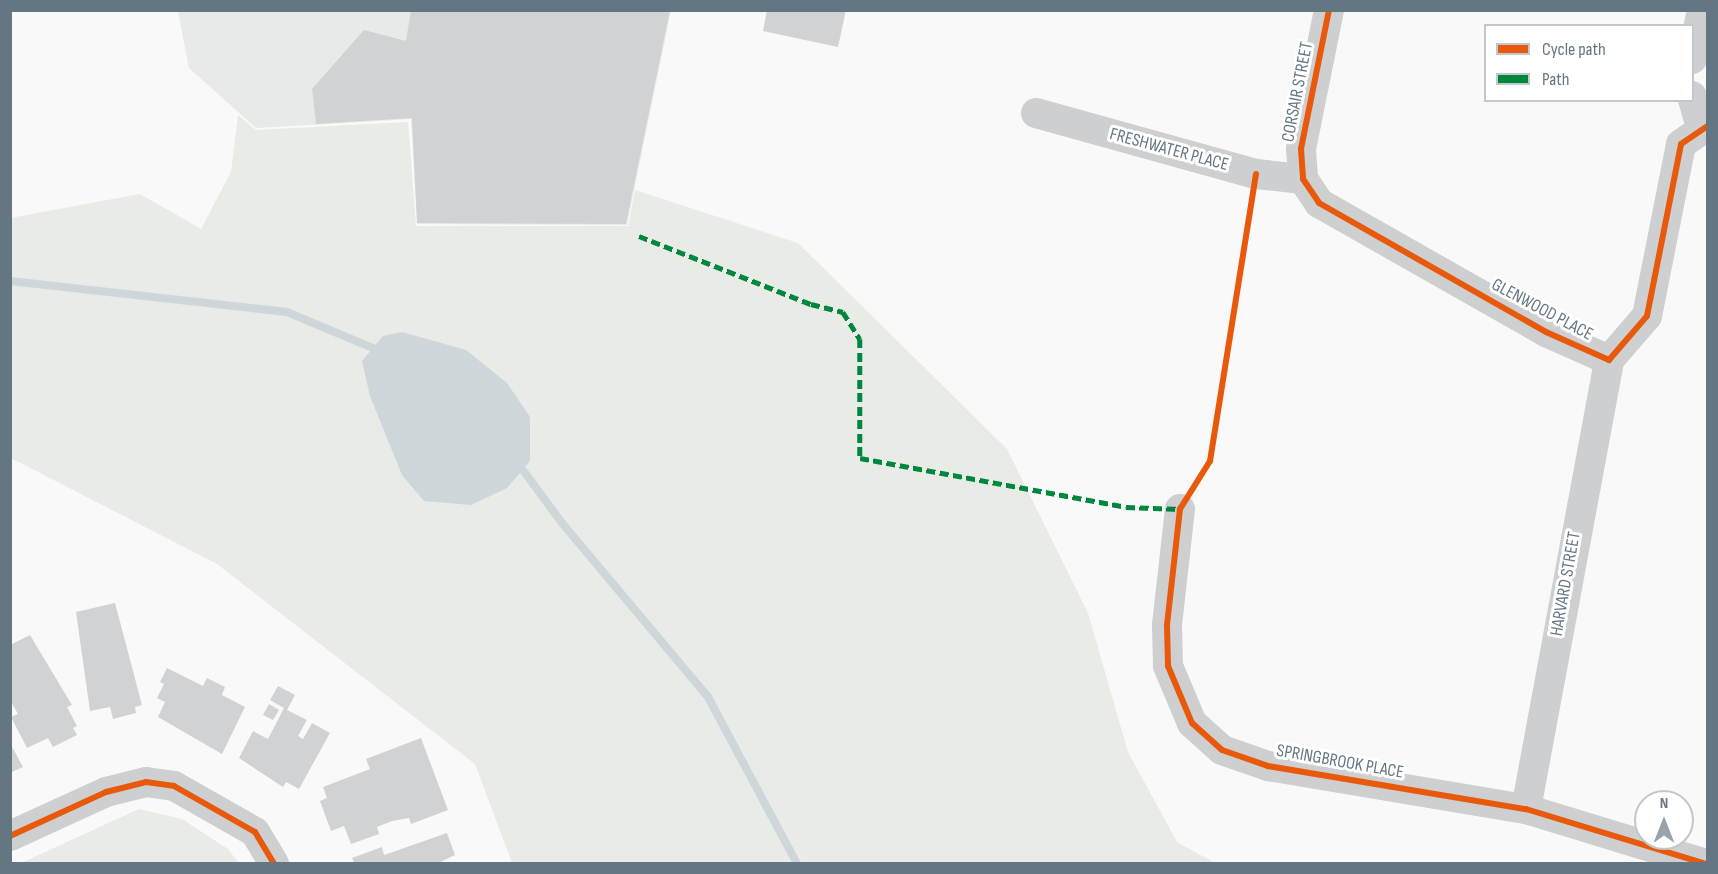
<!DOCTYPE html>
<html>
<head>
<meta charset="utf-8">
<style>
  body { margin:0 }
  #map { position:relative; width:1718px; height:874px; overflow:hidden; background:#f9f9f9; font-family:"Sofia Sans Condensed",sans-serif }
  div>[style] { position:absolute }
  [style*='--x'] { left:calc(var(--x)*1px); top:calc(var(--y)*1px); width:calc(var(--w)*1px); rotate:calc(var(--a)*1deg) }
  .built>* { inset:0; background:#e8e9e9 }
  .green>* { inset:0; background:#e8ebe6 }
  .water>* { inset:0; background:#ced6d9 }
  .stream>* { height:8px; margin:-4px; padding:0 4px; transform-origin:4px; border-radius:4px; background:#ced6d9 }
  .building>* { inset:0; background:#d0d2d3 }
  .street>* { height:30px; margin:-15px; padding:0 15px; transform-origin:15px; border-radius:15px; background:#cecfd0 }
  .quiet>* { height:4.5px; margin-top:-2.25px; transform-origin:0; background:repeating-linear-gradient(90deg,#00873e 0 9px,transparent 0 13.5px) }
  .cycleway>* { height:6px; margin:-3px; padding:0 3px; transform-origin:3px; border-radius:3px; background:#e8590c }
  span { translate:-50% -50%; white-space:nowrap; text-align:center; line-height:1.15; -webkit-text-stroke:6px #fff; paint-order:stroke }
  .street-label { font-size:18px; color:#657683 }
  .frame { position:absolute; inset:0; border:12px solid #657683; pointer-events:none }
  .legend { position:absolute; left:1484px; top:24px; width:210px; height:78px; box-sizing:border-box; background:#fff; border:2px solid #c1c8cd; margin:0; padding:8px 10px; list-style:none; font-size:18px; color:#657683 }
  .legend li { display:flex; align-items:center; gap:12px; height:30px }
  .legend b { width:30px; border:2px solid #c1c8cd }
  .north { position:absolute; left:1634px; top:790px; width:60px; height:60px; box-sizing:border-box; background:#fff; border:2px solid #c1c8cd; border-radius:50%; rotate:0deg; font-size:16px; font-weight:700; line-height:24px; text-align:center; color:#657683 }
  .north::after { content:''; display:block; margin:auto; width:21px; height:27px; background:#99a4ac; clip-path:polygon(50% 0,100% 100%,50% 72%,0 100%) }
</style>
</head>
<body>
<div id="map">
  <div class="built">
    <i style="clip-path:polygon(178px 11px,671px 11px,627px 225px,417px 224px,411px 119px,256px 128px,189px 68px)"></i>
  </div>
  <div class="green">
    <i style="clip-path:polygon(238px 115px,256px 130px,408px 122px,416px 226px,628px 226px,635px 190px,798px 243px,1007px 449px,1088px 613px,1128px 752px,1177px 842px,1215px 863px,512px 863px,475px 764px,217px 564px,11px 458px,10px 218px,140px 194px,201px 229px,231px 172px)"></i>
    <i style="clip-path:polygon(139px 809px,182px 819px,228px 849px,239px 863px,21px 863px)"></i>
  </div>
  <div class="water">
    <i style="clip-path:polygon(402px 332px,466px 350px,507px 383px,530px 417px,530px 461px,507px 488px,471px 505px,424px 501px,402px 475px,370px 396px,362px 361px,383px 336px)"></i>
  </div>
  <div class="stream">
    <i style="--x:10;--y:281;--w:279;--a:6.4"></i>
    <i style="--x:287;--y:312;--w:101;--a:22.8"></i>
    <i style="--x:517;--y:462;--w:76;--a:53.6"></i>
    <i style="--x:562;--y:523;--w:227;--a:50"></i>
    <i style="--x:708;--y:697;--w:189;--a:61.9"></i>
  </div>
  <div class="building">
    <i style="clip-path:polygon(411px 10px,670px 10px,626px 224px,417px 223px,412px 118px,316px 124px,312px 89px,364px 30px,406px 41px)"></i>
    <i style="clip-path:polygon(767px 10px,846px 10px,838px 47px,763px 31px)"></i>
    <i style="clip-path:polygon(115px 603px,142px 705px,135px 707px,136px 713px,113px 719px,110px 707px,90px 711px,76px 612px)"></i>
    <i style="clip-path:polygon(30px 635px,72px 705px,67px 707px,77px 726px,73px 728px,77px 735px,53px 747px,48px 738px,27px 748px,11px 717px,18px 714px,10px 700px,10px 645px)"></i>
    <i style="clip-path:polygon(167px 668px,203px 686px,207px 678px,225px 687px,222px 695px,245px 707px,222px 754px,158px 717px,165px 702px,157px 698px,164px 684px,160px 682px)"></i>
    <i style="clip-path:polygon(278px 686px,295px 695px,287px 710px,307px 720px,298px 736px,303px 739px,312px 723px,330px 733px,299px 789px,286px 782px,283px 787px,239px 758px,253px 731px,268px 739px,284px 708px,270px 700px)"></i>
    <i style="clip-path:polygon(269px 704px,279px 710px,273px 720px,263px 715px)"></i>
    <i style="clip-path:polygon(421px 738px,448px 810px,411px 824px,409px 818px,392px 821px,377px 827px,379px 834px,351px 844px,344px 826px,331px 831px,320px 801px,327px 798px,323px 787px,370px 769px,366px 759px)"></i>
    <i style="clip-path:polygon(10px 743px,23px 767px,10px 773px)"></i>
    <i style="clip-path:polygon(447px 833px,455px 855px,436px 864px,355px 864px,352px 858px,382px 847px,384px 855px)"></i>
  </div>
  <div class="street">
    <i style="--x:1329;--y:10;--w:142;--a:101.4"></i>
    <i style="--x:1301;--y:149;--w:30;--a:86"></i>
    <i style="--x:1303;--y:179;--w:29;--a:56"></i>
    <i style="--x:1319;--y:203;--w:261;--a:29.6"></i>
    <i style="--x:1546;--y:332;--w:69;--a:24"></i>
    <i style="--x:1609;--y:360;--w:58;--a:-49.2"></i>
    <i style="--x:1647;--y:316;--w:175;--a:-78.8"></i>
    <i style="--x:1681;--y:144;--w:32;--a:-34"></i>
    <i style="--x:1692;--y:59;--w:50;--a:-78.5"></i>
    <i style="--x:1692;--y:96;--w:33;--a:74"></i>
    <i style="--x:1036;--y:113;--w:228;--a:15.5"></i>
    <i style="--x:1256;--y:174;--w:47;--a:6.1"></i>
    <i style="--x:1180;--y:509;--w:117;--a:96.4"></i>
    <i style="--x:1167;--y:625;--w:41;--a:88.6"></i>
    <i style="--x:1168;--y:666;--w:62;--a:67.2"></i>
    <i style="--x:1192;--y:723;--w:40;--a:42"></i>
    <i style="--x:1222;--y:750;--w:49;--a:19.2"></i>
    <i style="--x:1268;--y:766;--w:262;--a:9.5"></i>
    <i style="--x:1526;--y:809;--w:188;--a:17"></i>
    <i style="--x:1526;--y:809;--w:457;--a:-79.5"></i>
    <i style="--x:10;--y:836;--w:106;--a:-24.6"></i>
    <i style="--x:106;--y:792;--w:41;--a:-14"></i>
    <i style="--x:146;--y:782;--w:28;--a:8"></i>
    <i style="--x:174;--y:786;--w:93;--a:29.6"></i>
    <i style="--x:255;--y:832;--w:37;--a:59"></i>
  </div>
  <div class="quiet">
    <i style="--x:639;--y:236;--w:185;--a:21.6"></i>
    <i style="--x:811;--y:304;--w:33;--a:14"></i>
    <i style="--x:843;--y:312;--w:32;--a:58"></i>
    <i style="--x:860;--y:339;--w:119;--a:90"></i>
    <i style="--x:860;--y:458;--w:270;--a:10.4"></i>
    <i style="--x:1126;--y:507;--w:54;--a:2.1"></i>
  </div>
  <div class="cycleway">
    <i style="--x:1329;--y:10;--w:142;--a:101.4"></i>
    <i style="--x:1301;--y:149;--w:30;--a:86"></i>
    <i style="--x:1303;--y:179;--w:29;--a:56"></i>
    <i style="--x:1319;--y:203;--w:261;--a:29.6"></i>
    <i style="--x:1546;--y:332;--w:69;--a:24"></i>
    <i style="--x:1609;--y:360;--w:58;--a:-49.2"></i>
    <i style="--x:1647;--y:316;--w:175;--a:-78.8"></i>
    <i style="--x:1681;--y:144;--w:32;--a:-34"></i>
    <i style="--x:1256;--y:174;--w:291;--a:99.1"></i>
    <i style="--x:1210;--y:461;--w:57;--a:122"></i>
    <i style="--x:1180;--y:509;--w:117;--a:96.4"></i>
    <i style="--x:1167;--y:625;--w:41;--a:88.6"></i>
    <i style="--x:1168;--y:666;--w:62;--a:67.2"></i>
    <i style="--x:1192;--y:723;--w:40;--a:42"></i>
    <i style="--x:1222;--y:750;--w:49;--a:19.2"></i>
    <i style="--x:1268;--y:766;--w:262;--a:9.5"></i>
    <i style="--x:1526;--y:809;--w:188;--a:17"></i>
    <i style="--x:10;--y:836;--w:106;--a:-24.6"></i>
    <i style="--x:106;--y:792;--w:41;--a:-14"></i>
    <i style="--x:146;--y:782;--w:28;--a:8"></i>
    <i style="--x:174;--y:786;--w:93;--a:29.6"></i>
    <i style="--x:255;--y:832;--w:37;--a:59"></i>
  </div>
  <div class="street-label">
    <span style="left:1298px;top:92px;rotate:-79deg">CORSAIR STREET</span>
    <span style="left:1169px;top:150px;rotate:15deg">FRESHWATER PLACE</span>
    <span style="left:1542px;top:310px;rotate:28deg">GLENWOOD PLACE</span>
    <span style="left:1566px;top:584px;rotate:-80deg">HARVARD STREET</span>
    <span style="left:1340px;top:762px;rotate:10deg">SPRINGBROOK PLACE</span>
  </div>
  <div class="frame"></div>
  <ul class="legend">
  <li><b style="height:8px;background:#e8590c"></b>Cycle path</li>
  <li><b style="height:8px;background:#00873e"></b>Path</li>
  </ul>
  <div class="north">N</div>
</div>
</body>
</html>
